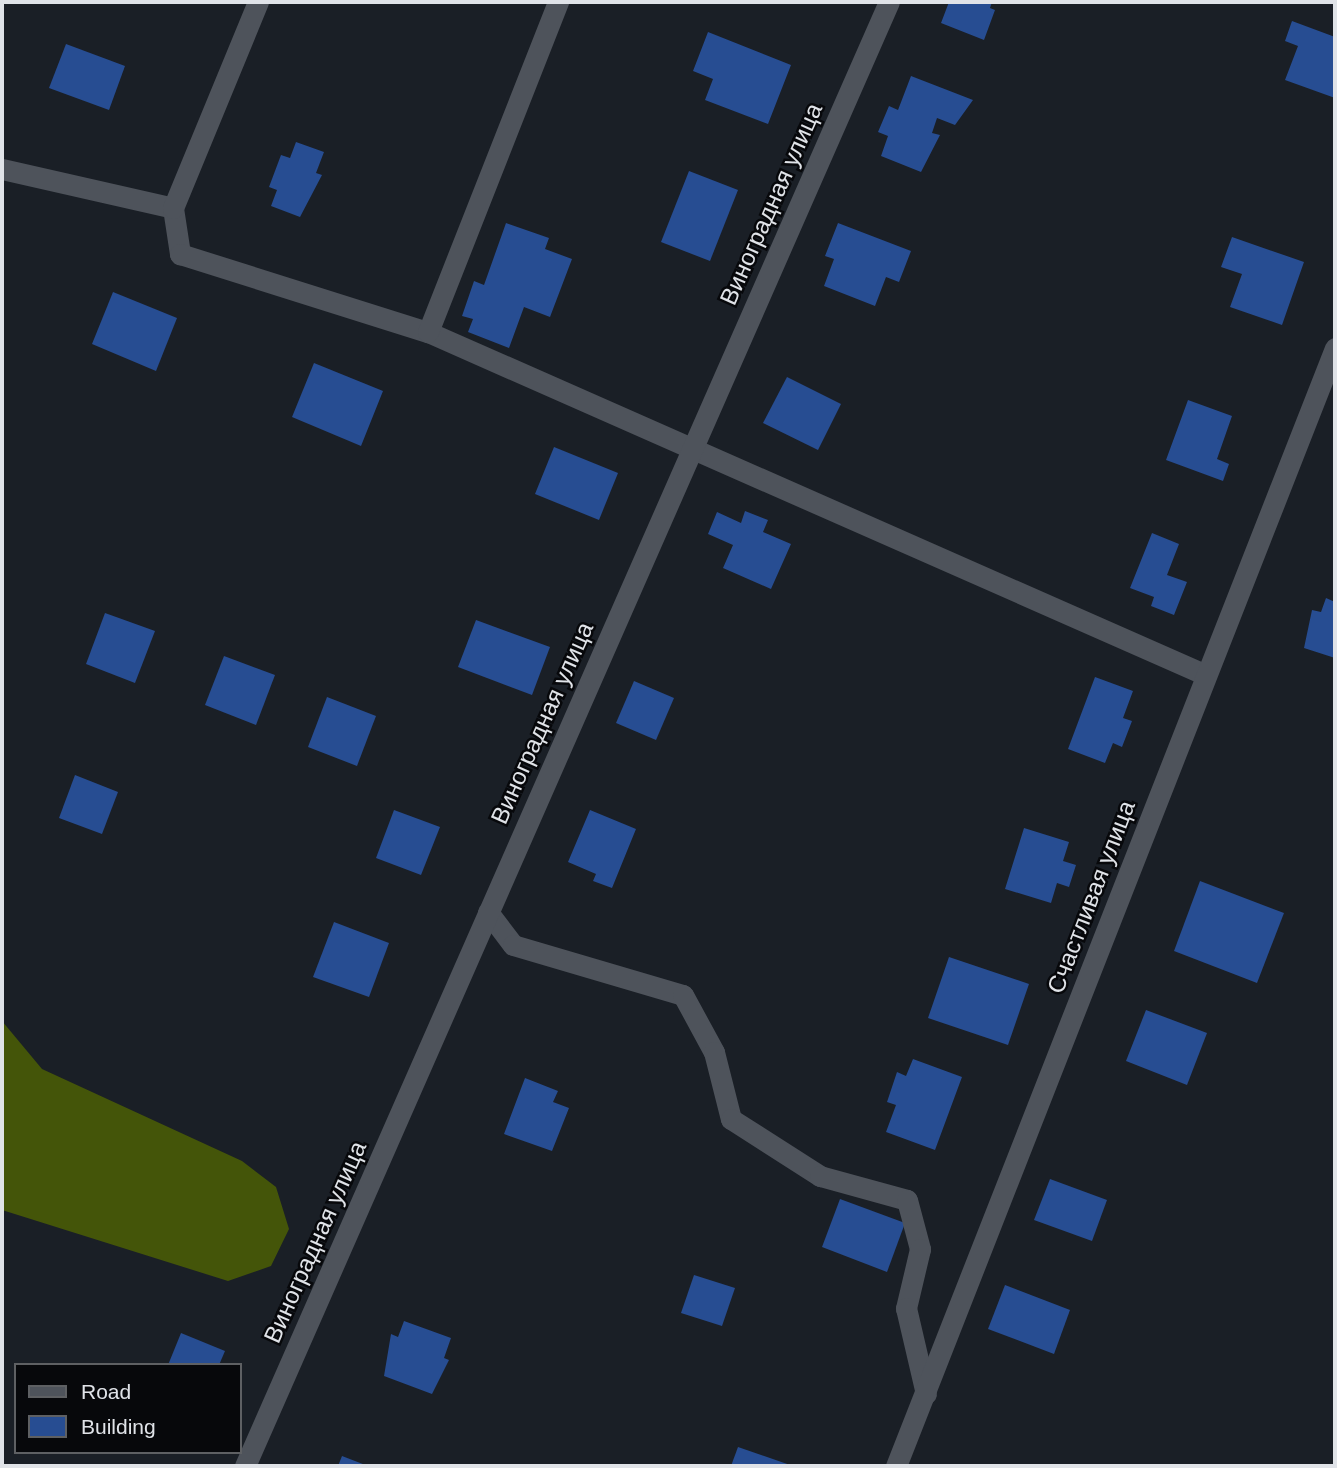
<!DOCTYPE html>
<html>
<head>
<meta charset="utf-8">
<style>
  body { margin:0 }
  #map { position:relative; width:1337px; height:1468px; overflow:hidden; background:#1a1f26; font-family:Helvetica,sans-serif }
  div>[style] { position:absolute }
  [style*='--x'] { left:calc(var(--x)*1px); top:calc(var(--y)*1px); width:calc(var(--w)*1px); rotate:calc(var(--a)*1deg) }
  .forest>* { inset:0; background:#445509 }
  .building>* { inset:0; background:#274d92 }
  .minor>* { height:21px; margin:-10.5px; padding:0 10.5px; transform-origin:10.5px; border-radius:10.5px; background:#4e535b }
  span { translate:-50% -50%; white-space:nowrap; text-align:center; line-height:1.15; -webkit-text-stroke:5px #07080b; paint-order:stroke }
  .street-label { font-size:24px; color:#e0e3e8 }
  .frame { position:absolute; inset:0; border:4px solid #e0e3e8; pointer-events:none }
  .legend { position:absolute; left:14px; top:1363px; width:228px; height:91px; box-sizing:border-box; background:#07080b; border:2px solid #5e6063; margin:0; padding:9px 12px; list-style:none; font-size:21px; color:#e0e3e8 }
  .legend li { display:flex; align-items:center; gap:14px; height:35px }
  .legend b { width:35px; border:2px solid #5e6063 }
</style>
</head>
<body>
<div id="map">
  <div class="forest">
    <i style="clip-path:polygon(2px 1021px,42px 1069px,242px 1161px,276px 1187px,289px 1229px,271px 1266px,228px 1281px,2px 1210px)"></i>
  </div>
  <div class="building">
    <i style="clip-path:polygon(949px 2px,992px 2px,990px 8px,995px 10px,984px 40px,941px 23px)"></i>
    <i style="clip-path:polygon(1292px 21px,1335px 37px,1335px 98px,1285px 80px,1298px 46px,1285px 41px)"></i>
    <i style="clip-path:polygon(708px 32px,791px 65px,768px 124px,705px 100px,713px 79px,693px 71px)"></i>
    <i style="clip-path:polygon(66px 44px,125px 66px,109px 110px,49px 88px)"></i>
    <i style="clip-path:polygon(911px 76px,973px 100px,955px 125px,937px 118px,932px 133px,940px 135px,921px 172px,881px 156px,888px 136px,878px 132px,889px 106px,898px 110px)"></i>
    <i style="clip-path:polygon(296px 142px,324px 152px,316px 173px,322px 175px,300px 217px,271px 206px,277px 190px,269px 187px,281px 155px,290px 158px)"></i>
    <i style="clip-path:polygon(689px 171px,738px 190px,710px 261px,661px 242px)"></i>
    <i style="clip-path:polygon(506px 223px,549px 238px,545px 249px,572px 259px,550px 317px,524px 307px,509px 348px,468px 332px,473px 319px,462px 316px,474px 281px,484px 285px)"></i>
    <i style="clip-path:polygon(838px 223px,911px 251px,899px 282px,886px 277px,875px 306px,824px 286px,834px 259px,825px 256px)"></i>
    <i style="clip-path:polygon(1232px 237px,1304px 262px,1282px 325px,1230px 307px,1242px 274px,1221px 267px)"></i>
    <i style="clip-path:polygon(113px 292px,177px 318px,156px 371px,92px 344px)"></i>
    <i style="clip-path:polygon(314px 363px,383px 391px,361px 446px,292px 417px)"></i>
    <i style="clip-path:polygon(787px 377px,841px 404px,818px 450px,763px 423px)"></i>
    <i style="clip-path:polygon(1188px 400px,1232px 416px,1217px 459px,1229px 464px,1223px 481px,1166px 460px)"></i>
    <i style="clip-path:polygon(554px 447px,618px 473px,599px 520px,535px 494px)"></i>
    <i style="clip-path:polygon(745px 511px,768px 520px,763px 532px,791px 544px,771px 589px,723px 568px,733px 545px,708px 534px,717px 512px,741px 523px)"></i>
    <i style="clip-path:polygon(1152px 533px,1179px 544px,1167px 575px,1187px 582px,1174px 615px,1151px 606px,1154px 597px,1130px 588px)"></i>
    <i style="clip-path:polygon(1326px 598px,1335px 602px,1335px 658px,1304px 648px,1312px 610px,1321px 612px)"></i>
    <i style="clip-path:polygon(105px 613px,155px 631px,135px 683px,86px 664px)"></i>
    <i style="clip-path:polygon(476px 620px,550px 647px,532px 695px,458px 667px)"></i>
    <i style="clip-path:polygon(224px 656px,275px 675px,256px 725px,205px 705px)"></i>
    <i style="clip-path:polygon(1095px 677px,1133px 691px,1123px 718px,1132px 721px,1122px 747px,1113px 743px,1105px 763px,1068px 749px)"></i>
    <i style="clip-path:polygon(634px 681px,674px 698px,656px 740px,616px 723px)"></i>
    <i style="clip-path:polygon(327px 697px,376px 716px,357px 766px,308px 747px)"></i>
    <i style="clip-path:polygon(75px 775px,118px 792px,102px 834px,59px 818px)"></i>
    <i style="clip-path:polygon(394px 810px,440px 827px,421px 875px,376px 858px)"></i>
    <i style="clip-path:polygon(590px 810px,636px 829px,612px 888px,593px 881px,596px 874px,568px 862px)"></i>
    <i style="clip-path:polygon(1024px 828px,1069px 842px,1063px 861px,1076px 865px,1069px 887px,1057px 883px,1051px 903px,1005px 889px)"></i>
    <i style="clip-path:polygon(1200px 881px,1284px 913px,1257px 983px,1174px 951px)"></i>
    <i style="clip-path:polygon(334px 922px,389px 943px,369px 997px,313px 977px)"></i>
    <i style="clip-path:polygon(949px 957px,1029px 984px,1008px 1045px,928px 1018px)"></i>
    <i style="clip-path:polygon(1146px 1010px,1207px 1033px,1187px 1085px,1126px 1061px)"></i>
    <i style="clip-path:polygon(913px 1059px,962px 1077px,935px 1150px,886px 1132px,896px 1105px,887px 1102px,897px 1072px,906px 1076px)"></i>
    <i style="clip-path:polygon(525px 1078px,558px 1091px,553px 1102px,569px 1108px,552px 1151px,504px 1134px)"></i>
    <i style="clip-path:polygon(1050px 1179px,1107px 1200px,1092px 1241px,1034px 1220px)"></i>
    <i style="clip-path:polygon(840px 1199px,905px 1223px,887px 1272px,822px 1247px)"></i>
    <i style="clip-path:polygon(694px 1275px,735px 1288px,722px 1326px,681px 1313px)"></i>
    <i style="clip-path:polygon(1005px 1285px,1070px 1310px,1054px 1354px,988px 1329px)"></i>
    <i style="clip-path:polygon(404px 1321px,451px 1338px,444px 1358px,449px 1360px,432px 1394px,384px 1376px,391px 1334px,398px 1337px)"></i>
    <i style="clip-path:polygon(181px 1333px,225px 1351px,219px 1365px,168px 1365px)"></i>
    <i style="clip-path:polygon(738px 1447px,793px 1466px,731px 1466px)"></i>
    <i style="clip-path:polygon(342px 1456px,368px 1466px,338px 1466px)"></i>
  </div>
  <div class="minor">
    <i style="--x:2;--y:169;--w:175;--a:12.8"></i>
    <i style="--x:173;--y:208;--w:47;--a:81.3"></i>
    <i style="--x:180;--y:254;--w:260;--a:17.5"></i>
    <i style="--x:428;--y:332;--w:850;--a:23.79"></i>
    <i style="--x:173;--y:208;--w:223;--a:-67.6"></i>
    <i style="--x:428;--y:332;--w:355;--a:-68.5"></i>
    <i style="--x:488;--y:912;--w:41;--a:52.9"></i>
    <i style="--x:513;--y:945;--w:177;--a:16.4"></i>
    <i style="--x:683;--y:995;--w:65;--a:61.5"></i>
    <i style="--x:714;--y:1052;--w:69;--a:75.8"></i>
    <i style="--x:731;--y:1119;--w:106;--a:32.6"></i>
    <i style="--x:820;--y:1176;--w:90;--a:15.4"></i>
    <i style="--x:907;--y:1200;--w:51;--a:75.1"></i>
    <i style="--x:920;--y:1249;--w:61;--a:103.3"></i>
    <i style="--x:906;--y:1308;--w:88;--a:76.9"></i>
    <i style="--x:245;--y:1466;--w:1599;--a:-66.26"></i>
    <i style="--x:896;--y:1466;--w:1201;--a:-68.56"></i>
  </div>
  <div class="street-label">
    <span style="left:771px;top:204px;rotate:-66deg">Виноградная улица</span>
    <span style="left:542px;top:723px;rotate:-66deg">Виноградная улица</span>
    <span style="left:1091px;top:897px;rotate:-69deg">Счастливая улица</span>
    <span style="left:315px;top:1242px;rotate:-66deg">Виноградная улица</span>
  </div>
  <div class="frame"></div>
  <ul class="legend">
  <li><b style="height:9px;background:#4e535b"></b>Road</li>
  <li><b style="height:19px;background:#274d92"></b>Building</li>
  </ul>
</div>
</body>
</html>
